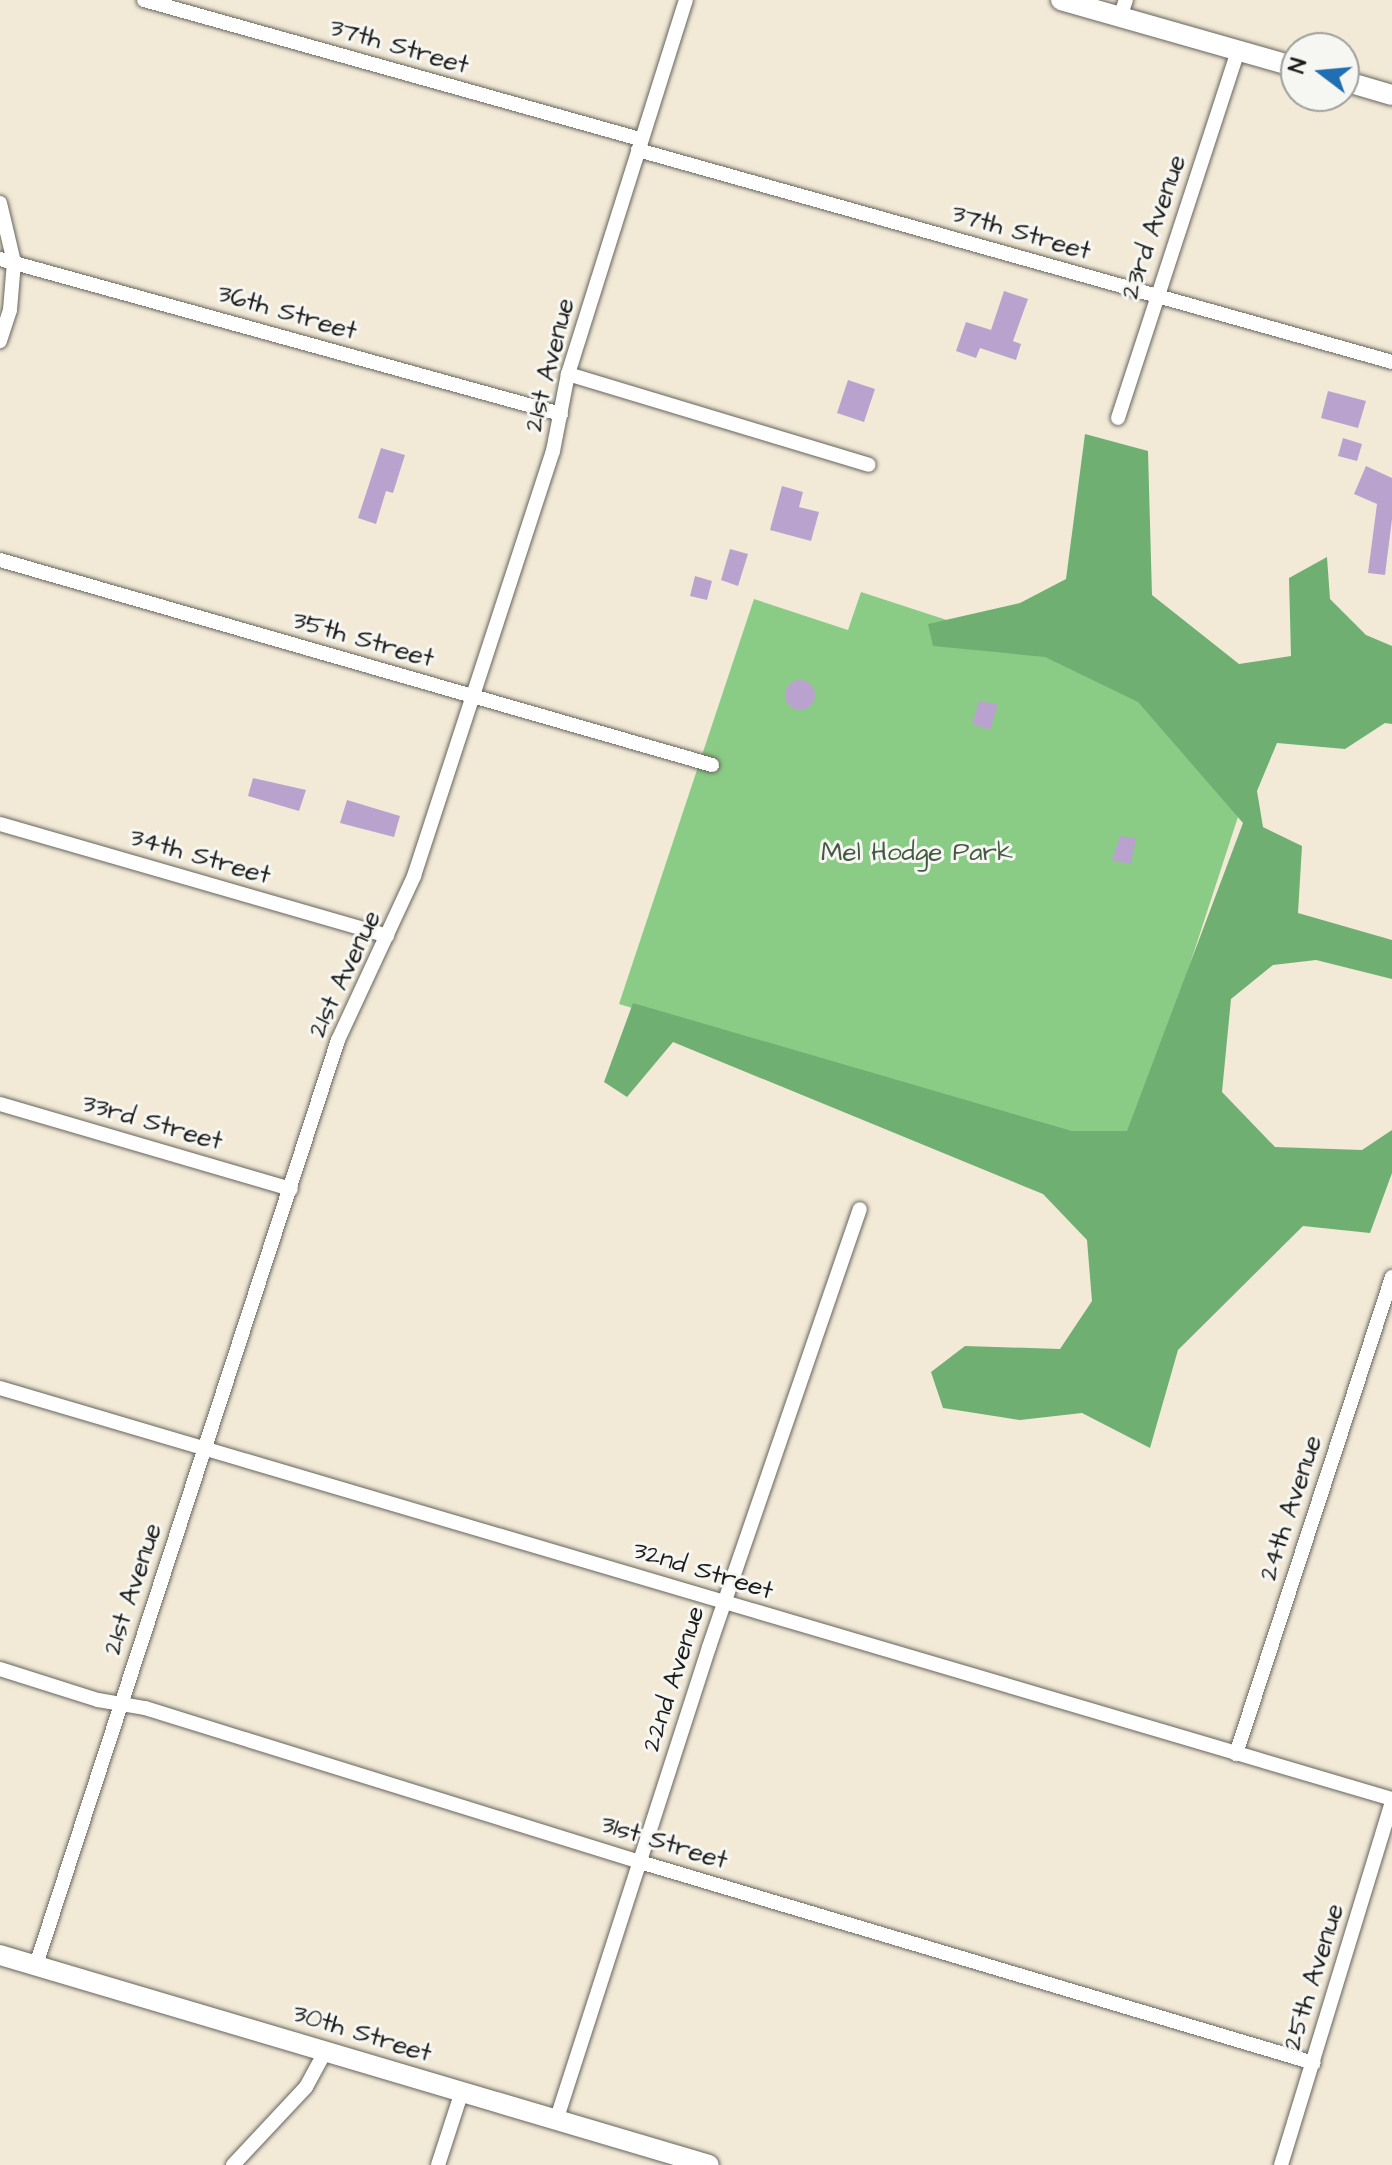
<!DOCTYPE html>
<html>
<head>
<meta charset="utf-8">
<style>
  body { margin:0 }
  #map { position:relative; width:1392px; height:2165px; overflow:hidden; background:#f2ead7; font-family:"Architects Daughter",sans-serif }
  div>[style] { position:absolute }
  [style*='--x'] { left:calc(var(--x)*1px); top:calc(var(--y)*1px); width:calc(var(--w)*1px); rotate:calc(var(--a)*1deg) }
  .green>* { inset:0; background:#8acc85 }
  .forest>* { inset:0; background:#6fb072 }
  .building>* { inset:0; background:#b9a3ce }
  .round { border-radius:50% }
  .roads { filter:drop-shadow(0 0 2px #67645d) drop-shadow(0 0 2px #67645d) }
  .street>* { height:14px; margin:-7px; padding:0 7px; transform-origin:7px; border-radius:7px; background:#fff }
  .secondary>* { height:20px; margin:-10px; padding:0 10px; transform-origin:10px; border-radius:10px; background:#fff }
  span { translate:-50% -50%; white-space:nowrap; text-align:center; line-height:1.15; -webkit-text-stroke:6px #f6f6f2; paint-order:stroke }
  .street-label { font-size:26px; color:#1c1c1c }
  .park-label { font-size:26px; color:#425a41 }
  .north { position:absolute; left:1280px; top:32px; width:80px; height:80px; box-sizing:border-box; background:#f6f6f2; border:2px solid #9f9f9c; border-radius:50%; rotate:286deg; font-size:22px; font-weight:700; line-height:32px; text-align:center; color:#1c1c1c }
  .north::after { content:''; display:block; margin:auto; width:28px; height:36px; background:#1f6fb2; clip-path:polygon(50% 0,100% 100%,50% 72%,0 100%) }
</style>
</head>
<body>
<div id="map">
  <div class="green">
    <i style="clip-path:polygon(861px 592px,1268px 725px,1127px 1157px,619px 1004px,754px 599px,848px 630px)"></i>
  </div>
  <div class="forest">
    <i style="clip-path:polygon(1085px 434px,1148px 451px,1152px 595px,1239px 664px,1291px 656px,1289px 578px,1327px 557px,1330px 599px,1366px 635px,1392px 646px,1392px 724px,1385px 723px,1345px 749px,1277px 743px,1257px 791px,1263px 827px,1302px 846px,1298px 913px,1392px 940px,1392px 979px,1316px 960px,1273px 965px,1231px 999px,1222px 1092px,1275px 1147px,1362px 1150px,1392px 1130px,1392px 1173px,1370px 1233px,1303px 1226px,1178px 1350px,1150px 1448px,1082px 1413px,1020px 1420px,943px 1408px,931px 1372px,965px 1346px,1060px 1349px,1092px 1301px,1087px 1240px,1043px 1194px,673px 1042px,627px 1097px,604px 1082px,633px 1003px,1072px 1131px,1127px 1131px,1243px 823px,1138px 702px,1045px 657px,933px 646px,928px 624px,1020px 603px,1066px 579px)"></i>
  </div>
  <div class="building">
    <i style="clip-path:polygon(1004px 291px,1028px 299px,1013px 341px,1021px 344px,1016px 360px,980px 348px,976px 358px,956px 351px,966px 322px,991px 330px)"></i>
    <i style="clip-path:polygon(848px 380px,875px 389px,864px 422px,837px 413px)"></i>
    <i style="clip-path:polygon(1328px 391px,1366px 401px,1358px 428px,1321px 418px)"></i>
    <i style="clip-path:polygon(1343px 438px,1362px 444px,1357px 461px,1338px 456px)"></i>
    <i style="clip-path:polygon(381px 448px,405px 455px,393px 493px,386px 491px,376px 524px,358px 518px)"></i>
    <i style="clip-path:polygon(1366px 466px,1392px 478px,1392px 519px,1385px 575px,1368px 573px,1377px 504px,1354px 494px)"></i>
    <i style="clip-path:polygon(782px 486px,803px 492px,799px 507px,819px 512px,811px 541px,770px 530px)"></i>
    <i style="clip-path:polygon(730px 549px,748px 554px,738px 586px,721px 580px)"></i>
    <i style="clip-path:polygon(695px 576px,712px 581px,707px 600px,690px 596px)"></i>
    <i class="round" style="left:785px;top:680px;width:30px;height:30px"></i>
    <i style="clip-path:polygon(979px 701px,998px 704px,990px 730px,972px 724px)"></i>
    <i style="clip-path:polygon(253px 778px,306px 790px,299px 811px,248px 796px)"></i>
    <i style="clip-path:polygon(347px 800px,400px 816px,394px 837px,340px 823px)"></i>
    <i style="clip-path:polygon(1120px 836px,1136px 838px,1131px 864px,1112px 860px)"></i>
  </div>
  <div class="roads">
    <div class="street">
      <i style="--x:144;--y:0;--w:515;--a:15.66"></i>
      <i style="--x:1120;--y:17;--w:18;--a:-71"></i>
      <i style="--x:638;--y:150;--w:783;--a:15.7"></i>
      <i style="--x:0;--y:203;--w:61;--a:76.7"></i>
      <i style="--x:14;--y:262;--w:48;--a:94.8"></i>
      <i style="--x:10;--y:310;--w:33;--a:108"></i>
      <i style="--x:0;--y:259;--w:582;--a:15.45"></i>
      <i style="--x:568;--y:374;--w:314;--a:16.8"></i>
      <i style="--x:1118;--y:418;--w:386;--a:-71.9"></i>
      <i style="--x:0;--y:560;--w:741;--a:16.06"></i>
      <i style="--x:0;--y:824;--w:403;--a:16.1"></i>
      <i style="--x:0;--y:1104;--w:303;--a:16.3"></i>
      <i style="--x:0;--y:1388;--w:1451;--a:16.45"></i>
      <i style="--x:0;--y:1669;--w:103;--a:17.6"></i>
      <i style="--x:98;--y:1700;--w:48;--a:9.7"></i>
      <i style="--x:145;--y:1708;--w:518;--a:17.28"></i>
      <i style="--x:640;--y:1862;--w:703;--a:16.61"></i>
      <i style="--x:1236;--y:1754;--w:502;--a:-71.89"></i>
      <i style="--x:36;--y:1965;--w:973;--a:-71.92"></i>
      <i style="--x:338;--y:1040;--w:181;--a:-65.1"></i>
      <i style="--x:414;--y:876;--w:447;--a:-71.9"></i>
      <i style="--x:553;--y:451;--w:78;--a:-79"></i>
      <i style="--x:568;--y:374;--w:392;--a:-72.5"></i>
      <i style="--x:556;--y:2121;--w:498;--a:-72.1"></i>
      <i style="--x:709;--y:1647;--w:463;--a:-71"></i>
      <i style="--x:233;--y:2165;--w:107;--a:-46.9"></i>
      <i style="--x:306;--y:2087;--w:42;--a:-61.6"></i>
      <i style="--x:438;--y:2165;--w:78;--a:-72"></i>
      <i style="--x:1281;--y:2165;--w:380;--a:-73"></i>
    </div>
    <div class="secondary">
      <i style="--x:1061;--y:0;--w:244;--a:15.9"></i>
      <i style="--x:1344;--y:81;--w:50;--a:16.3"></i>
      <i style="--x:0;--y:1955;--w:739;--a:16.5"></i>
    </div>
  </div>
  <div class="street-label">
    <span style="left:399px;top:47px;rotate:16deg">37th Street</span>
    <span style="left:1154px;top:227px;rotate:-71deg">23rd Avenue</span>
    <span style="left:1021px;top:233px;rotate:16deg">37th Street</span>
    <span style="left:287px;top:313px;rotate:16deg">36th Street</span>
    <span style="left:550px;top:365px;rotate:-76deg">21st Avenue</span>
    <span style="left:363px;top:640px;rotate:16deg">35th Street</span>
    <span style="left:200px;top:857px;rotate:16deg">34th Street</span>
    <span style="left:345px;top:974px;rotate:-65deg">21st Avenue</span>
    <span style="left:152px;top:1123px;rotate:16deg">33rd Street</span>
    <span style="left:1291px;top:1508px;rotate:-72deg">24th Avenue</span>
    <span style="left:703px;top:1571px;rotate:17deg">32nd Street</span>
    <span style="left:133px;top:1589px;rotate:-72deg">21st Avenue</span>
    <span style="left:674px;top:1679px;rotate:-72deg">22nd Avenue</span>
    <span style="left:664px;top:1843px;rotate:17deg">31st Street</span>
    <span style="left:1314px;top:1977px;rotate:-73deg">25th Avenue</span>
    <span style="left:362px;top:2034px;rotate:17deg">30th Street</span>
  </div>
  <div class="park-label">
    <span style="left:917px;top:853px">Mel Hodge Park</span>
  </div>
  <div class="north">N</div>
</div>
</body>
</html>
